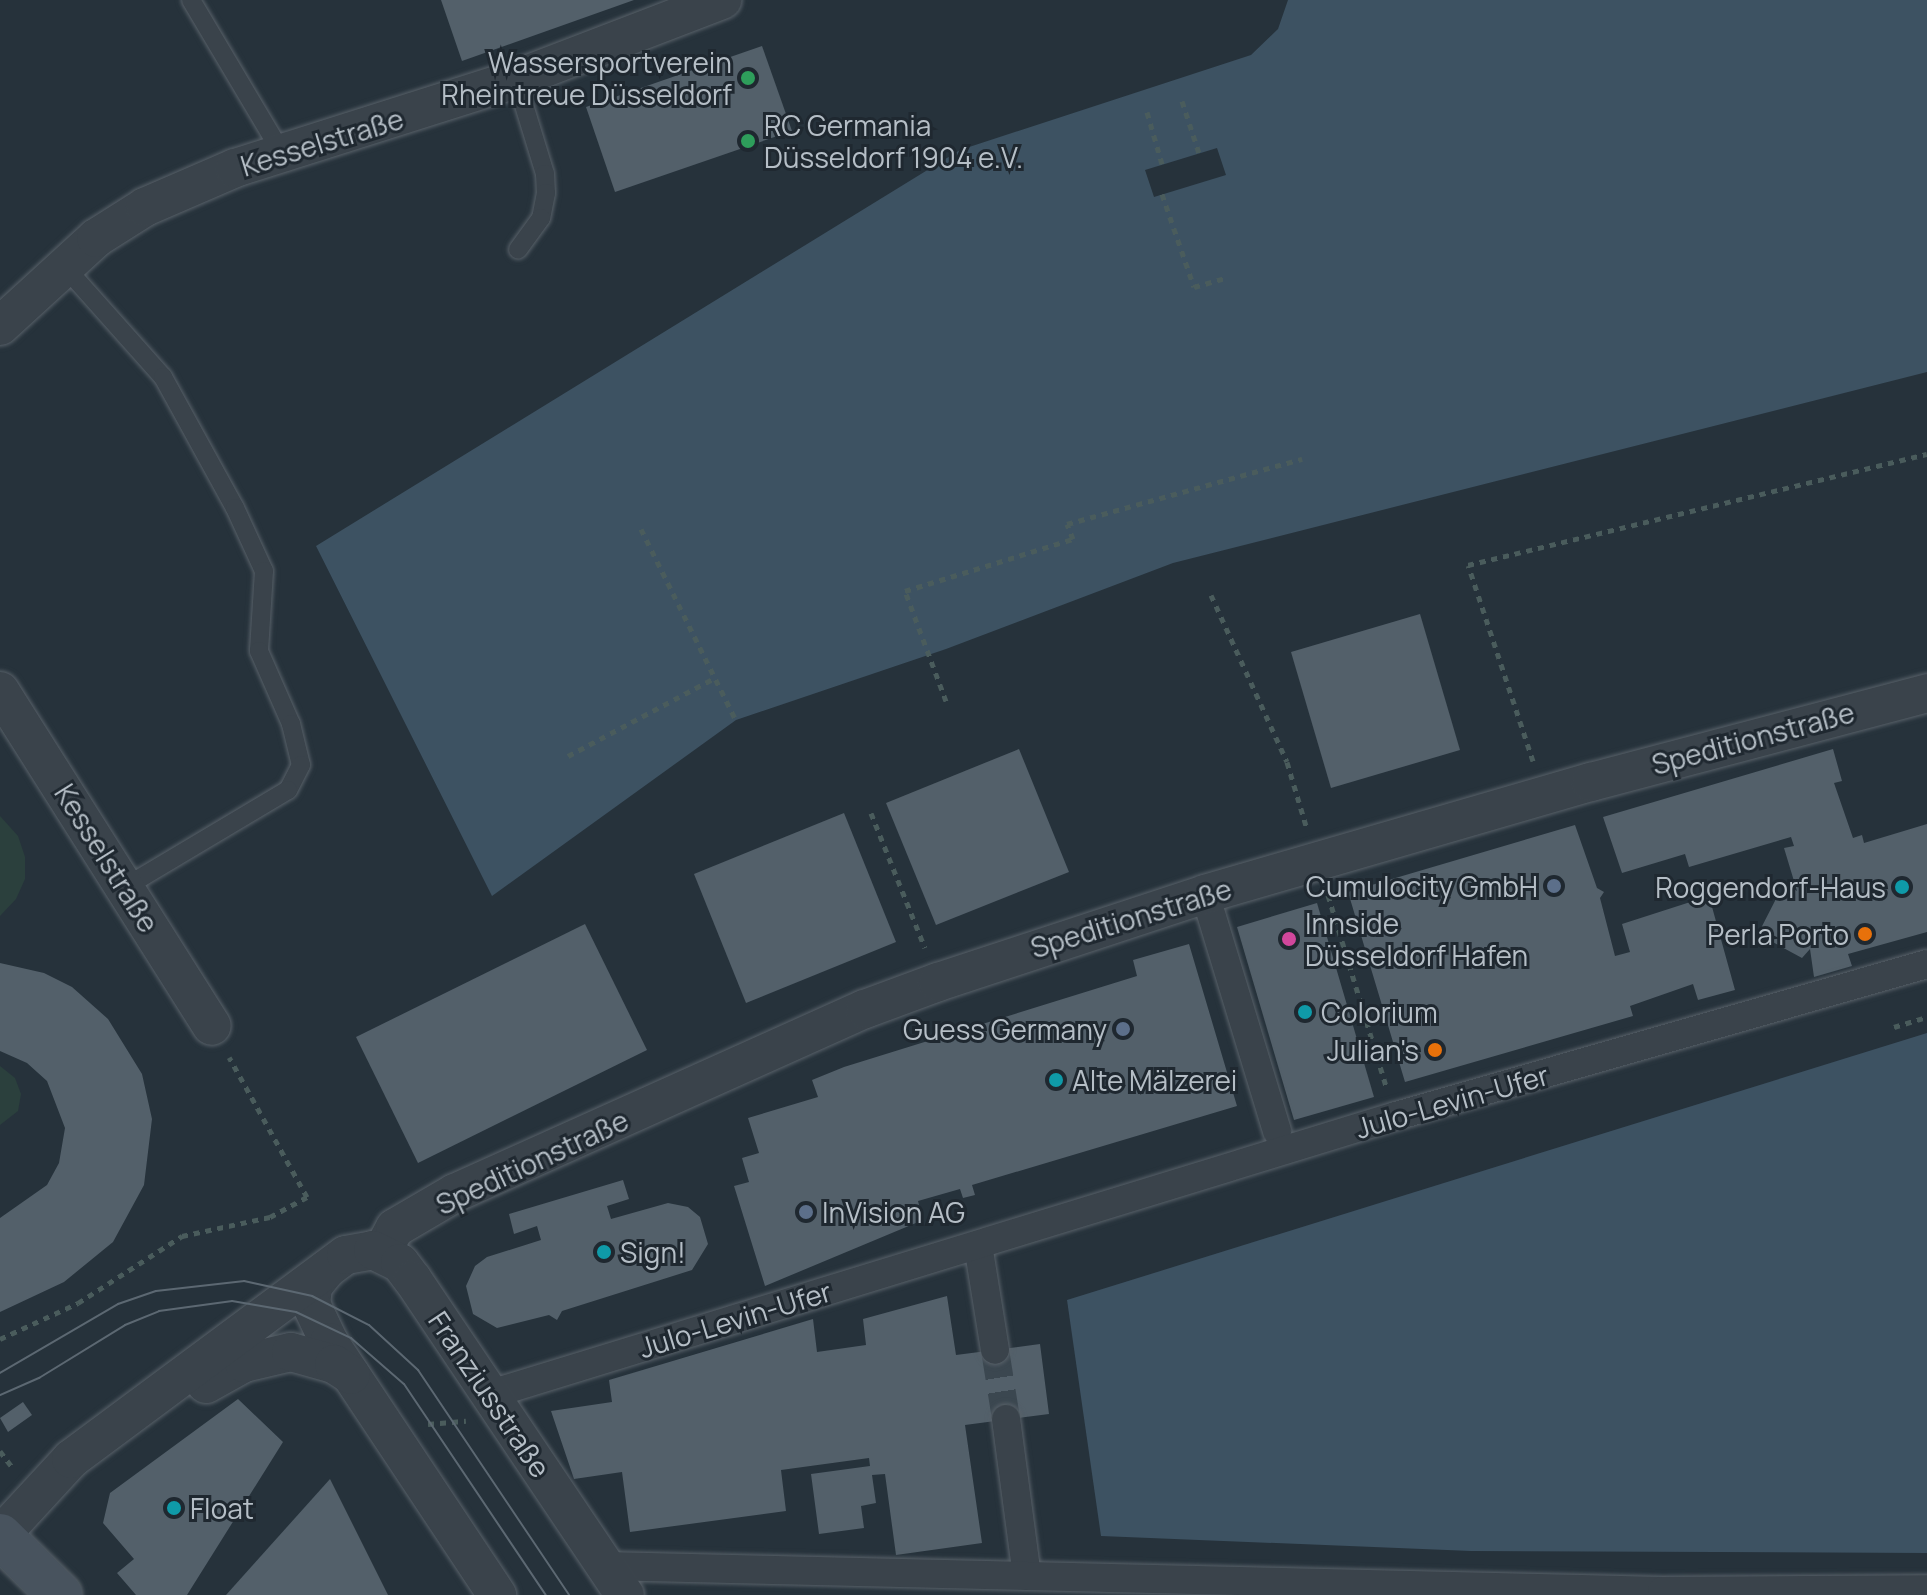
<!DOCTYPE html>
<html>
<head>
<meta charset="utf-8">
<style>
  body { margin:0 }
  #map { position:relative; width:1927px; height:1595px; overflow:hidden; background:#26323b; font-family:Manrope,sans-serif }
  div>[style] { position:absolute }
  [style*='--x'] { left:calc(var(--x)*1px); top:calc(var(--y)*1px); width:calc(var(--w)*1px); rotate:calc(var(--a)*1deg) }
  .green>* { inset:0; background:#2b403d }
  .water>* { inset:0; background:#3d5262 }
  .pier>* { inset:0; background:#26323b }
  .building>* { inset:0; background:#53606a }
  .pedestrian-tunnel>* { height:28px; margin-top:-14px; transform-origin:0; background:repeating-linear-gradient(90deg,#3b4750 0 28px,transparent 0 42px) }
  .path>* { height:5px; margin-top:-2.5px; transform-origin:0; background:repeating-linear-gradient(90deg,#4a5c5c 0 6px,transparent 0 12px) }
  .roads { filter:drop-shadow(0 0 2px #586169) drop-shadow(0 0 2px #586169) }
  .service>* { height:18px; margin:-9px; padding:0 9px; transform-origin:9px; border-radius:9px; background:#3a434b }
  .pedestrian>* { height:28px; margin:-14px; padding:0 14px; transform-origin:14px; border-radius:14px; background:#3a434b }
  .minor>* { height:38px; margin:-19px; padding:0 19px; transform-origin:19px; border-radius:19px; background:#3a434b }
  .secondary>* { height:44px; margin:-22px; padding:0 22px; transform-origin:22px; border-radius:22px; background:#48535e }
  .tram>* { height:2px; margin:-1px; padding:0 1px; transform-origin:1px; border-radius:1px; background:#5c6872 }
  .dots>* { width:22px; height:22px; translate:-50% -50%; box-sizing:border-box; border:4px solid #1f2830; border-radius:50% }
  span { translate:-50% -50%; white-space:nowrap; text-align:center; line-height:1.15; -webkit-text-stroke:6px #1f2830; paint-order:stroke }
  .poi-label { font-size:28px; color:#b5bec6 }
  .right { translate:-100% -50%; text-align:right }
  .left { translate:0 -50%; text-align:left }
  .street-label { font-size:28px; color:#b5bec6 }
</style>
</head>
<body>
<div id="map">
  <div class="green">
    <i style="clip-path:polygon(0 816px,18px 836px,25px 857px,25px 879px,16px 899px,0 916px)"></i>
    <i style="clip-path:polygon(0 1066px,15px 1078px,21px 1094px,18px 1111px,0 1125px)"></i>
  </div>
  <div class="water">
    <i style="clip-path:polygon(1288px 0,1927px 0,1927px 372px,1173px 563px,946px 649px,736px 720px,492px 896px,316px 546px,960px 150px,1251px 55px,1278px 29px)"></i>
    <i style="clip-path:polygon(1927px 1033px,1927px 1553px,1471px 1551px,1101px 1536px,1067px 1300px)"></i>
  </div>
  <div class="pier">
    <i style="clip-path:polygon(1217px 148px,1226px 175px,1154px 197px,1145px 170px)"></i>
  </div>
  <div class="building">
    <i style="clip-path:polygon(441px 0,634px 0,462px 61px)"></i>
    <i style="clip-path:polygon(762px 46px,792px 131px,615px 192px,586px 107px)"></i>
    <i style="clip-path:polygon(1420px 614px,1460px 750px,1331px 788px,1291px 652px)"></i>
    <i style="clip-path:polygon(1019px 749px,1069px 872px,936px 925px,886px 803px)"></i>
    <i style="clip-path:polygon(1833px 749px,1842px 781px,1834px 783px,1853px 838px,1862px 835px,1864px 843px,1927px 824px,1927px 932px,1848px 954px,1852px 966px,1814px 977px,1810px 949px,1802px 958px,1758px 934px,1778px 895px,1786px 899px,1791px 891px,1781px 882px,1797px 891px,1784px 848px,1794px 846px,1791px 837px,1689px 867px,1685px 854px,1622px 873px,1603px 817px)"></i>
    <i style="clip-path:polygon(844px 813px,896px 942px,746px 1003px,694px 874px)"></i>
    <i style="clip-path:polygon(1575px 825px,1597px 888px,1604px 892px,1600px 898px,1615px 956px,1630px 952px,1622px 924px,1709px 896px,1735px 990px,1698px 1000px,1693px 984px,1630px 1006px,1633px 1016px,1405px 1082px,1348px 892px)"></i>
    <i style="clip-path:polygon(1317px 903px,1374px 1097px,1294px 1120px,1237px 927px)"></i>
    <i style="clip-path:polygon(585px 924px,647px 1050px,418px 1163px,356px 1037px)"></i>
    <i style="clip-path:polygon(1189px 944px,1237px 1106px,972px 1185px,975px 1195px,963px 1198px,960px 1189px,918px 1201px,923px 1220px,765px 1286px,734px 1186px,749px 1182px,742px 1158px,759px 1153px,748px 1118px,818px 1097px,812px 1080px,844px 1067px,1137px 976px,1133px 960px)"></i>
    <i style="clip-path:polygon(0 963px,44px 973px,72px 987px,108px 1019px,142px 1074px,152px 1119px,144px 1185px,113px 1242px,64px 1282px,0 1312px,0 1218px,47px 1185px,59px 1163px,65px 1128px,47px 1081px,27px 1063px,0 1051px)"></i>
    <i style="clip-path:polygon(623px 1180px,629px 1199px,607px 1206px,611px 1219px,668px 1203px,688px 1207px,700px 1217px,708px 1244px,692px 1270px,562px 1311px,557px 1320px,549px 1315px,497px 1328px,473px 1314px,466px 1286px,475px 1266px,487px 1257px,541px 1240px,537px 1226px,514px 1234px,509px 1214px)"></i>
    <i style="clip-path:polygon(947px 1296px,956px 1355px,1040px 1344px,1049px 1414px,965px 1425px,982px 1543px,896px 1555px,885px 1474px,872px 1475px,876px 1503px,861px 1506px,864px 1528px,819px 1534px,811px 1474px,870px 1466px,869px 1458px,781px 1470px,786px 1511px,630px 1532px,622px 1472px,574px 1479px,551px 1411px,612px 1402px,609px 1380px,813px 1319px,817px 1352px,866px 1345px,863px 1319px)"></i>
    <i style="clip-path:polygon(238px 1399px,283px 1442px,187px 1595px,136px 1595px,117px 1573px,134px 1559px,103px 1523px,110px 1493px)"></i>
    <i style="clip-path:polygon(23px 1402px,32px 1415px,8px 1432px,0 1418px)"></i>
    <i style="clip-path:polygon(330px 1479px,388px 1595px,226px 1595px)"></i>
  </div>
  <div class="pedestrian-tunnel">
    <i style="--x:995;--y:1350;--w:70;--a:80.9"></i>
  </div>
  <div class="path">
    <i style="--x:1182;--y:101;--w:55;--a:71.9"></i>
    <i style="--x:1147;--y:112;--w:54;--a:73.9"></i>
    <i style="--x:1162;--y:194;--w:98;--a:71"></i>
    <i style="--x:1194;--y:287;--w:33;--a:-16"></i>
    <i style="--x:641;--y:529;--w:213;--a:63.6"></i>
    <i style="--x:1211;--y:595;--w:183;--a:65.5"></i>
    <i style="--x:1287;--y:762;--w:70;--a:73.4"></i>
    <i style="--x:946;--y:701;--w:117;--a:-110.4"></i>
    <i style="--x:905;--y:591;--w:176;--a:-17.2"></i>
    <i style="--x:1073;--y:539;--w:16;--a:-112"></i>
    <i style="--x:1067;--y:524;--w:244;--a:-15.5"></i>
    <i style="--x:568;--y:756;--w:166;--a:-28"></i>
    <i style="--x:1533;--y:761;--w:206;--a:-108.3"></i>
    <i style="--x:1468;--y:565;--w:472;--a:-13.6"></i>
    <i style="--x:871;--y:813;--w:145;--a:68.2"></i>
    <i style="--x:1328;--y:895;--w:203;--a:73.1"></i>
    <i style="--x:1894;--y:1027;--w:34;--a:-17"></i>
    <i style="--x:0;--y:1339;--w:86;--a:-24.8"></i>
    <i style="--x:78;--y:1303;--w:124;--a:-32.8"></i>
    <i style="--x:182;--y:1236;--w:90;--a:-12.2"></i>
    <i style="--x:270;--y:1217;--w:42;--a:-28.4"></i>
    <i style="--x:307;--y:1197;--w:160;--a:-119.1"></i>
    <i style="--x:428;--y:1424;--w:38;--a:-5"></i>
    <i style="--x:0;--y:1451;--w:21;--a:53"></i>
  </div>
  <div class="roads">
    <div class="service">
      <i style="--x:191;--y:0;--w:180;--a:59.3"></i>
      <i style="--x:516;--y:79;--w:99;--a:73"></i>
      <i style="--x:545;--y:174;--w:19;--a:87"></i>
      <i style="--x:546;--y:193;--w:25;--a:101"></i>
      <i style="--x:541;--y:218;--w:39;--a:126"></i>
      <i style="--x:64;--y:266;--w:149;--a:48.3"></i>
      <i style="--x:163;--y:377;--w:149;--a:61.2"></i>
      <i style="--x:235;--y:508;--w:69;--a:65.3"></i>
      <i style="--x:264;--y:571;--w:80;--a:93.6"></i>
      <i style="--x:259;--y:651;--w:80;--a:66.3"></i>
      <i style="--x:291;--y:724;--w:42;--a:76.3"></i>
      <i style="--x:301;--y:765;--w:28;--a:117"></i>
      <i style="--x:288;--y:790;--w:187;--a:149.2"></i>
    </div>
    <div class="pedestrian">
      <i style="--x:1205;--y:894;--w:248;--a:73.1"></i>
      <i style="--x:978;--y:1245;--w:106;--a:80.8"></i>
      <i style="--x:491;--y:1394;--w:947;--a:-17.08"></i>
      <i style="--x:1396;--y:1116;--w:552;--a:-15.97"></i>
      <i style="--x:1006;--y:1419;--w:158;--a:82.4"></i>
      <i style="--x:605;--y:1566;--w:1057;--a:1.35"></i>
      <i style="--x:1662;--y:1591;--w:265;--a:-0.4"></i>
    </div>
    <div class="minor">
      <i style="--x:0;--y:326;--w:130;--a:-42.5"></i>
      <i style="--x:96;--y:238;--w:58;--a:-32.3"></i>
      <i style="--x:145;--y:207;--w:98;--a:-23.4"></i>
      <i style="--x:235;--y:168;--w:295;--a:-17.6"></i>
      <i style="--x:516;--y:79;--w:221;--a:-21"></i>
      <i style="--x:0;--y:691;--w:396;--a:57.7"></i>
      <i style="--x:382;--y:1252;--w:27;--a:-62"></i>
      <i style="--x:395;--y:1228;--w:69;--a:-30.3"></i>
      <i style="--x:455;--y:1193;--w:449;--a:-24.2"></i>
      <i style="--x:865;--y:1009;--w:78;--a:-20.3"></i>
      <i style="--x:938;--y:982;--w:281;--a:-18.2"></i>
      <i style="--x:1205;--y:894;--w:402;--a:-16.2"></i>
      <i style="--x:1591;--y:782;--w:348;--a:-14.8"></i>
      <i style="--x:326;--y:1270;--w:21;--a:129"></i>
      <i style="--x:313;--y:1286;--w:18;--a:96"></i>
      <i style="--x:311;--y:1304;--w:42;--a:64.7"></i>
      <i style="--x:329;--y:1342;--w:304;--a:56.4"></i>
      <i style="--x:206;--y:1384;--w:43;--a:-28.9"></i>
      <i style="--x:244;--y:1363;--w:48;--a:-13.2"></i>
      <i style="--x:291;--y:1352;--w:45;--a:15.6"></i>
      <i style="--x:334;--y:1364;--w:20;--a:33"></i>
      <i style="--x:0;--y:1536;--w:105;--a:-47.3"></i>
      <i style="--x:71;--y:1459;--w:342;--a:-36.6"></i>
      <i style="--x:346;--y:1255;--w:27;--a:-10"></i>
      <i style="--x:373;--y:1250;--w:30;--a:26"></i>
      <i style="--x:400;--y:1263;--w:21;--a:53"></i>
      <i style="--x:413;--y:1280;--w:380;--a:56.1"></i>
    </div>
    <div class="secondary">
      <i style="--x:0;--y:1536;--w:84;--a:44.5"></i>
    </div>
  </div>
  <div class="tram">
    <i style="--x:0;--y:1373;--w:137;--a:-30.3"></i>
    <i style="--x:118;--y:1304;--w:40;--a:-18.9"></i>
    <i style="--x:156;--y:1291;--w:89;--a:-6.5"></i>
    <i style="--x:244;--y:1281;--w:70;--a:12.4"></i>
    <i style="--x:312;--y:1296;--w:64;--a:27"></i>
    <i style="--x:369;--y:1325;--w:67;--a:42.6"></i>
    <i style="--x:418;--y:1370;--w:271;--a:56.1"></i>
    <i style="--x:0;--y:1395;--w:43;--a:-23.6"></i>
    <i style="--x:39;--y:1378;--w:101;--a:-31.6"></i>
    <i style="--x:125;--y:1325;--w:37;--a:-22"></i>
    <i style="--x:159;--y:1311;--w:74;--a:-7.8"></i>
    <i style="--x:232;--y:1301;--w:65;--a:9.8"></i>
    <i style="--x:296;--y:1312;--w:61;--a:25.3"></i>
    <i style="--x:351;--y:1338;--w:70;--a:41"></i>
    <i style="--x:404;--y:1384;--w:254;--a:56.1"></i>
  </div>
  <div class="dots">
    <i style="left:748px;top:78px;background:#2e9e5b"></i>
    <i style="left:748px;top:141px;background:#2e9e5b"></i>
    <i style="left:1554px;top:886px;background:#5c6f8a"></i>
    <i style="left:1902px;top:887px;background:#0f9aa8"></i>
    <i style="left:1865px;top:934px;background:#e8710a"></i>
    <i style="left:1289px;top:939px;background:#d1479c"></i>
    <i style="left:1305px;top:1012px;background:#0f9aa8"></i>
    <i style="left:1123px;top:1029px;background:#5c6f8a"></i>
    <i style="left:1435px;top:1050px;background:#e8710a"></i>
    <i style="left:1056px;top:1080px;background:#0f9aa8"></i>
    <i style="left:806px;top:1212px;background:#5c6f8a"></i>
    <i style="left:604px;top:1252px;background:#0f9aa8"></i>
    <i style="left:174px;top:1508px;background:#0f9aa8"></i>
  </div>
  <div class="poi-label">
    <span class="right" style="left:732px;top:78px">Wassersportverein<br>Rheintreue Düsseldorf</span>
    <span class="left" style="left:764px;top:141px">RC Germania<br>Düsseldorf 1904 e.V.</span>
    <span class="right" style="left:1538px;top:886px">Cumulocity GmbH</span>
    <span class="right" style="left:1886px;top:887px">Roggendorf-Haus</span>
    <span class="left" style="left:1305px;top:939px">Innside<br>Düsseldorf Hafen</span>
    <span class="right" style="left:1849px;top:934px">Perla Porto</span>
    <span class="left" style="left:1321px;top:1012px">Colorium</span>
    <span class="right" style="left:1107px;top:1029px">Guess Germany</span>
    <span class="right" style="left:1419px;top:1050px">Julian's</span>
    <span class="left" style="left:1072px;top:1080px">Alte Mälzerei</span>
    <span class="left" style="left:822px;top:1212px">InVision AG</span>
    <span class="left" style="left:620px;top:1252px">Sign!</span>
    <span class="left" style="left:190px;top:1508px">Float</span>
  </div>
  <div class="street-label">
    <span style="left:322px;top:142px;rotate:-17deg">Kesselstraße</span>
    <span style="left:1753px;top:738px;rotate:-15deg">Speditionstraße</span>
    <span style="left:107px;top:858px;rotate:58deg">Kesselstraße</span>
    <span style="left:1131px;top:918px;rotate:-17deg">Speditionstraße</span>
    <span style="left:1452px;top:1101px;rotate:-16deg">Julo-Levin-Ufer</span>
    <span style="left:532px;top:1162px;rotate:-25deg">Speditionstraße</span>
    <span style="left:735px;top:1319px;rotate:-17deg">Julo-Levin-Ufer</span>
    <span style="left:490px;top:1394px;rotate:56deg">Franziusstraße</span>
  </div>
</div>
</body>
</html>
